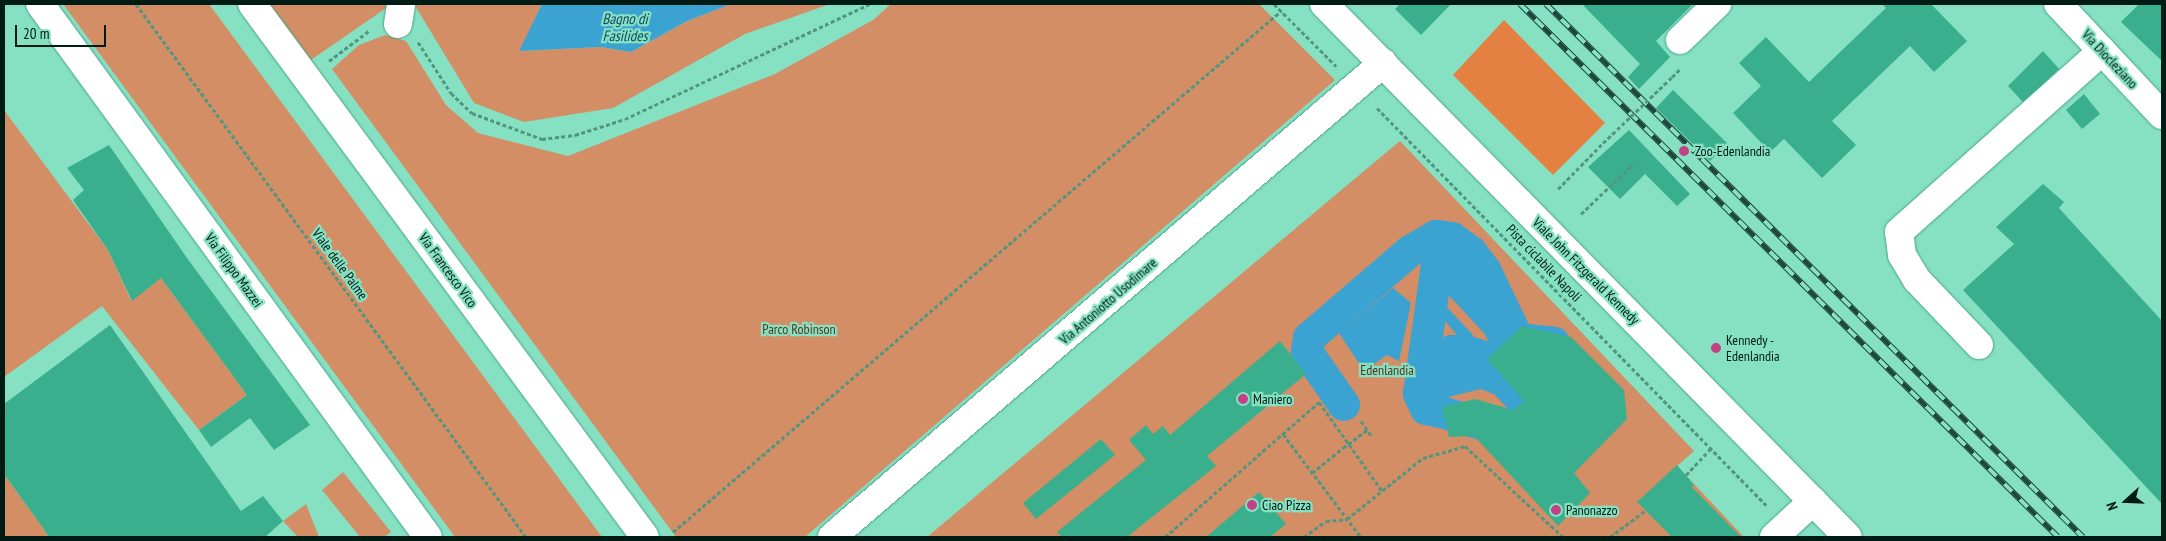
<!DOCTYPE html>
<html>
<head>
<meta charset="utf-8">
<style>
  body { margin:0 }
  #map { position:relative; width:2166px; height:541px; overflow:hidden; background:#86e1c3; font-family:"PT Sans Narrow",sans-serif }
  div>[style] { position:absolute }
  [style*='--x'] { left:calc(var(--x)*1px); top:calc(var(--y)*1px); width:calc(var(--w)*1px); rotate:calc(var(--a)*1deg) }
  .green>* { inset:0; background:#d38e65 }
  .forest>* { inset:0; background:#e38042 }
  .water>* { inset:0; background:#3aa3d1 }
  .canal>* { height:32px; margin:-16px; padding:0 16px; transform-origin:16px; border-radius:16px; background:#3aa3d1 }
  .building>* { inset:0; background:#39af8e }
  .path>* { height:3px; margin-top:-1.5px; transform-origin:0; background:repeating-linear-gradient(90deg,#539680 0 4px,transparent 0 6.5px) }
  .roads { filter:drop-shadow(0 0 1px #49a589) drop-shadow(0 0 1px #49a589) }
  .minor>* { height:28px; margin:-14px; padding:0 14px; transform-origin:14px; border-radius:14px; background:#fff }
  .major>* { height:28px; margin:-14px; padding:0 14px; transform-origin:14px; border-radius:14px; background:#fff }
  .rail>* { height:5.5px; margin-top:-2.75px; transform-origin:0; background:repeating-linear-gradient(90deg,#86e1c3 0 11px,#1e473a 0 22px); box-sizing:border-box; border-block:1px solid #1e473a }
  .path-bridge>* { height:3px; margin-top:-1.5px; transform-origin:0; background:repeating-linear-gradient(90deg,#539680 0 4px,transparent 0 6.5px) }
  .dots>* { width:14px; height:14px; translate:-50% -50%; box-sizing:border-box; border:2px solid #86e1c3; border-radius:50% }
  span { translate:-50% -50%; white-space:nowrap; text-align:center; line-height:1.15; -webkit-text-stroke:4.5px #86e1c3; paint-order:stroke }
  .street-label { font-size:14px; color:#001b13 }
  .poi-label { font-size:14px; color:#001b13 }
  .left { translate:0 -50%; text-align:left }
  .park-label { font-size:14px; color:#5c331a }
  .water-label { font-size:15px; color:#0f4961; font-style:italic }
  .frame { position:absolute; inset:0; border:5px solid #001b13; pointer-events:none }
  .north { position:absolute; left:2101px; top:476px; width:50px; height:50px; -webkit-text-stroke:4px #86e1c3; paint-order:stroke; rotate:250deg; font-size:14px; font-weight:700; line-height:20px; text-align:center; color:#001b13 }
  .north::after { content:''; display:block; margin:auto; width:18px; height:22px; background:#001b13; clip-path:polygon(50% 0,100% 100%,50% 72%,0 100%) }
  .scale { position:absolute; left:15px; top:25px; width:91px; height:22px; box-sizing:border-box; border:2px solid #001b13; border-top:0; padding-left:6px; font-size:15px; line-height:18px; white-space:nowrap; color:#001b13; -webkit-text-stroke:4px #86e1c3; paint-order:stroke }
</style>
</head>
<body>
<div id="map">
  <div class="green">
    <i style="clip-path:polygon(63px 4px,209px 4px,602px 537px,455px 537px)"></i>
    <i style="clip-path:polygon(267px 4px,392px 4px,308px 62px)"></i>
    <i style="clip-path:polygon(414px 4px,542px 4px,520px 51px,601px 47px,631px 52px,687px 21px,731px 4px,830px 4px,745px 34px,613px 108px,524px 122px,474px 103px)"></i>
    <i style="clip-path:polygon(891px 4px,1259px 4px,1335px 80px,805px 537px,676px 537px,332px 69px,359px 45px,385px 35px,406px 41px,446px 105px,478px 133px,568px 156px,775px 74px,873px 20px)"></i>
    <i style="clip-path:polygon(4px 110px,108px 250px,131px 300px,161px 278px,247px 395px,199px 430px,102px 306px,4px 377px)"></i>
    <i style="clip-path:polygon(1400px 141px,1694px 451px,1677px 466px,1744px 537px,927px 537px)"></i>
    <i style="clip-path:polygon(343px 472px,391px 532px,384px 537px,360px 537px,322px 490px)"></i>
    <i style="clip-path:polygon(4px 474px,48px 535px,45px 537px,4px 537px)"></i>
    <i style="clip-path:polygon(306px 504px,319px 537px,298px 537px,283px 521px)"></i>
  </div>
  <div class="forest">
    <i style="clip-path:polygon(1504px 20px,1605px 123px,1553px 175px,1453px 75px)"></i>
  </div>
  <div class="water">
    <i style="clip-path:polygon(542px 4px,731px 4px,687px 21px,631px 52px,601px 47px,519px 51px)"></i>
    <i style="clip-path:polygon(1460px 269px,1500px 343px,1497px 347px,1441px 287px,1439px 277px)"></i>
    <i style="clip-path:polygon(1393px 288px,1411px 303px,1399px 361px,1387px 355px,1364px 371px,1339px 333px)"></i>
    <i style="clip-path:polygon(1439px 299px,1473px 335px,1463px 343px,1442px 317px)"></i>
    <i style="clip-path:polygon(1461px 359px,1476px 360px,1504px 389px,1498px 396px,1481px 389px,1448px 397px,1442px 381px,1450px 364px)"></i>
  </div>
  <div class="canal">
    <i style="--x:1344;--y:405;--w:65;--a:-124.9"></i>
    <i style="--x:1307;--y:352;--w:14;--a:-82"></i>
    <i style="--x:1309;--y:338;--w:133;--a:-40.7"></i>
    <i style="--x:1410;--y:251;--w:30;--a:-30"></i>
    <i style="--x:1436;--y:236;--w:16;--a:7"></i>
    <i style="--x:1452;--y:238;--w:24;--a:36"></i>
    <i style="--x:1471;--y:252;--w:23;--a:52"></i>
    <i style="--x:1485;--y:270;--w:76;--a:64.4"></i>
    <i style="--x:1518;--y:339;--w:36;--a:6"></i>
    <i style="--x:1441;--y:412;--w:15;--a:-169"></i>
    <i style="--x:1426;--y:409;--w:17;--a:-115"></i>
    <i style="--x:1419;--y:394;--w:131;--a:-82.1"></i>
    <i style="--x:1437;--y:264;--w:16;--a:-40"></i>
    <i style="--x:1449;--y:254;--w:25;--a:34"></i>
    <i style="--x:1470;--y:268;--w:86;--a:63.7"></i>
    <i style="--x:1508;--y:345;--w:56;--a:30.3"></i>
    <i style="--x:1556;--y:373;--w:19;--a:69"></i>
    <i style="--x:1563;--y:391;--w:17;--a:126"></i>
    <i style="--x:1553;--y:405;--w:16;--a:158"></i>
    <i style="--x:1538;--y:411;--w:13;--a:-153"></i>
    <i style="--x:1526;--y:405;--w:67;--a:-132.6"></i>
    <i style="--x:1481;--y:356;--w:16;--a:-162"></i>
    <i style="--x:1466;--y:351;--w:14;--a:180"></i>
    <i style="--x:1452;--y:351;--w:18;--a:151"></i>
    <i style="--x:1436;--y:360;--w:12;--a:125"></i>
    <i style="--x:1429;--y:370;--w:18;--a:93"></i>
    <i style="--x:1428;--y:388;--w:14;--a:73"></i>
    <i style="--x:1432;--y:401;--w:14;--a:51"></i>
    <i style="--x:1441;--y:412;--w:46;--a:16.5"></i>
  </div>
  <div class="building">
    <i style="clip-path:polygon(1400px 4px,1451px 4px,1421px 35px,1395px 9px)"></i>
    <i style="clip-path:polygon(1582px 4px,1693px 4px,1656px 41px,1670px 57px,1639px 89px,1628px 77px,1640px 64px)"></i>
    <i style="clip-path:polygon(1882px 4px,1931px 4px,1967px 41px,1934px 72px,1910px 46px,1832px 121px,1856px 145px,1822px 178px,1784px 139px,1770px 152px,1733px 113px,1761px 86px,1739px 63px,1766px 37px,1809px 82px,1886px 8px)"></i>
    <i style="clip-path:polygon(2139px 4px,2162px 4px,2162px 61px,2121px 22px)"></i>
    <i style="clip-path:polygon(2043px 51px,2059px 69px,2023px 102px,2008px 86px)"></i>
    <i style="clip-path:polygon(1673px 90px,1727px 143px,1710px 161px,1656px 108px)"></i>
    <i style="clip-path:polygon(2084px 94px,2100px 114px,2082px 129px,2066px 110px)"></i>
    <i style="clip-path:polygon(1629px 130px,1690px 194px,1677px 206px,1645px 174px,1620px 199px,1588px 167px)"></i>
    <i style="clip-path:polygon(109px 145px,187px 258px,310px 425px,274px 450px,250px 418px,211px 447px,199px 430px,247px 395px,161px 278px,132px 301px,108px 250px,73px 200px,84px 190px,67px 168px)"></i>
    <i style="clip-path:polygon(2043px 184px,2064px 202px,2059px 208px,2162px 321px,2162px 504px,1963px 290px,2014px 244px,1996px 227px)"></i>
    <i style="clip-path:polygon(110px 325px,241px 511px,263px 496px,283px 521px,265px 537px,45px 537px,48px 535px,4px 474px,4px 404px)"></i>
    <i style="clip-path:polygon(1522px 326px,1571px 337px,1624px 390px,1627px 419px,1574px 473px,1590px 493px,1558px 526px,1474px 436px,1449px 437px,1442px 407px,1475px 399px,1513px 410px,1524px 401px,1487px 359px)"></i>
    <i style="clip-path:polygon(1280px 341px,1306px 374px,1207px 456px,1216px 466px,1127px 537px,1062px 537px,1057px 532px,1146px 460px,1129px 440px,1146px 425px,1153px 434px,1163px 426px,1170px 435px)"></i>
    <i style="clip-path:polygon(1101px 439px,1115px 455px,1036px 519px,1023px 503px)"></i>
    <i style="clip-path:polygon(1677px 465px,1694px 485px,1692px 487px,1741px 537px,1672px 537px,1637px 502px)"></i>
    <i style="clip-path:polygon(1259px 492px,1286px 524px,1270px 537px,1206px 537px)"></i>
  </div>
  <div class="path">
    <i style="--x:136;--y:4;--w:660;--a:53.81"></i>
    <i style="--x:1274;--y:4;--w:88;--a:45"></i>
    <i style="--x:418;--y:42;--w:61;--a:57.1"></i>
    <i style="--x:451;--y:93;--w:29;--a:44"></i>
    <i style="--x:472;--y:113;--w:75;--a:20.4"></i>
    <i style="--x:542;--y:139;--w:33;--a:-7"></i>
    <i style="--x:575;--y:135;--w:52;--a:-17.7"></i>
    <i style="--x:625;--y:119;--w:270;--a:-25.2"></i>
    <i style="--x:329;--y:61;--w:51;--a:-37.1"></i>
    <i style="--x:1672;--y:77;--w:11;--a:-45"></i>
    <i style="--x:1377;--y:108;--w:556;--a:45.58"></i>
    <i style="--x:1558;--y:189;--w:64;--a:-45.6"></i>
    <i style="--x:1581;--y:214;--w:72;--a:-43.9"></i>
    <i style="--x:1361;--y:421;--w:19;--a:55"></i>
    <i style="--x:1283;--y:434;--w:129;--a:52.9"></i>
    <i style="--x:1312;--y:473;--w:40;--a:-39"></i>
    <i style="--x:1686;--y:475;--w:35;--a:-47"></i>
    <i style="--x:673;--y:532;--w:801;--a:-40.59"></i>
    <i style="--x:1165;--y:537;--w:205;--a:-41.2"></i>
    <i style="--x:1319;--y:402;--w:109;--a:54.7"></i>
    <i style="--x:1304;--y:537;--w:27;--a:-36"></i>
    <i style="--x:1326;--y:521;--w:21;--a:-5"></i>
    <i style="--x:1347;--y:519;--w:97;--a:-38.8"></i>
    <i style="--x:1423;--y:458;--w:44;--a:-15.9"></i>
    <i style="--x:1465;--y:446;--w:134;--a:42.9"></i>
    <i style="--x:1610;--y:537;--w:45;--a:-36.9"></i>
  </div>
  <div class="roads">
    <div class="minor">
      <i style="--x:40;--y:4;--w:659;--a:53.95"></i>
      <i style="--x:252;--y:4;--w:662;--a:53.6"></i>
      <i style="--x:2058;--y:4;--w:152;--a:46.9"></i>
      <i style="--x:398;--y:24;--w:20;--a:-81"></i>
      <i style="--x:1680;--y:40;--w:52;--a:-44.2"></i>
      <i style="--x:1979;--y:345;--w:90;--a:-133.6"></i>
      <i style="--x:1917;--y:280;--w:29;--a:-121"></i>
      <i style="--x:1902;--y:255;--w:23;--a:-97"></i>
      <i style="--x:1899;--y:232;--w:272;--a:-41.7"></i>
      <i style="--x:832;--y:537;--w:727;--a:-40.7"></i>
      <i style="--x:1774;--y:537;--w:53;--a:-42.7"></i>
    </div>
    <div class="major">
      <i style="--x:1324;--y:4;--w:747;--a:45.49"></i>
    </div>
  </div>
  <div class="rail">
    <i style="--x:1520;--y:4;--w:757;--a:44.73"></i>
    <i style="--x:1546;--y:4;--w:757;--a:44.79"></i>
  </div>
  <div class="path-bridge">
    <i style="--x:1603;--y:143;--w:95;--a:-43.7"></i>
    <i style="--x:1343;--y:448;--w:30;--a:-37"></i>
  </div>
  <div class="dots">
    <i style="left:1684px;top:151px;background:#c34087"></i>
    <i style="left:1716px;top:348px;background:#c34087"></i>
    <i style="left:1243px;top:399px;background:#c34087"></i>
    <i style="left:1252px;top:505px;background:#c34087"></i>
    <i style="left:1556px;top:510px;background:#c34087"></i>
  </div>
  <div class="street-label">
    <span style="left:2110px;top:59px;rotate:47deg">Via Diocleziano</span>
    <span style="left:1544px;top:263px;rotate:46deg">Pista ciclabile Napoli</span>
    <span style="left:340px;top:264px;rotate:54deg">Viale delle Palme</span>
    <span style="left:234px;top:270px;rotate:54deg">Via Filippo Mazzei</span>
    <span style="left:448px;top:270px;rotate:54deg">Via Francesco Vico</span>
    <span style="left:1586px;top:271px;rotate:45deg">Viale John Fitzgerald Kennedy</span>
    <span style="left:1108px;top:301px;rotate:-41deg">Via Antoniotto Usodimare</span>
  </div>
  <div class="poi-label">
    <span class="left" style="left:1695px;top:151px">Zoo-Edenlandia</span>
    <span class="left" style="left:1726px;top:348px">Kennedy -<br>Edenlandia</span>
    <span class="left" style="left:1253px;top:399px">Maniero</span>
    <span class="left" style="left:1262px;top:505px">Ciao Pizza</span>
    <span class="left" style="left:1566px;top:510px">Panonazzo</span>
  </div>
  <div class="park-label">
    <span style="left:799px;top:329px">Parco Robinson</span>
    <span style="left:1387px;top:370px">Edenlandia</span>
  </div>
  <div class="water-label">
    <span style="left:625px;top:27px">Bagno di<br>Fasilides</span>
  </div>
  <div class="frame"></div>
  <div class="north">N</div>
  <div class="scale">20 m</div>
</div>
</body>
</html>
